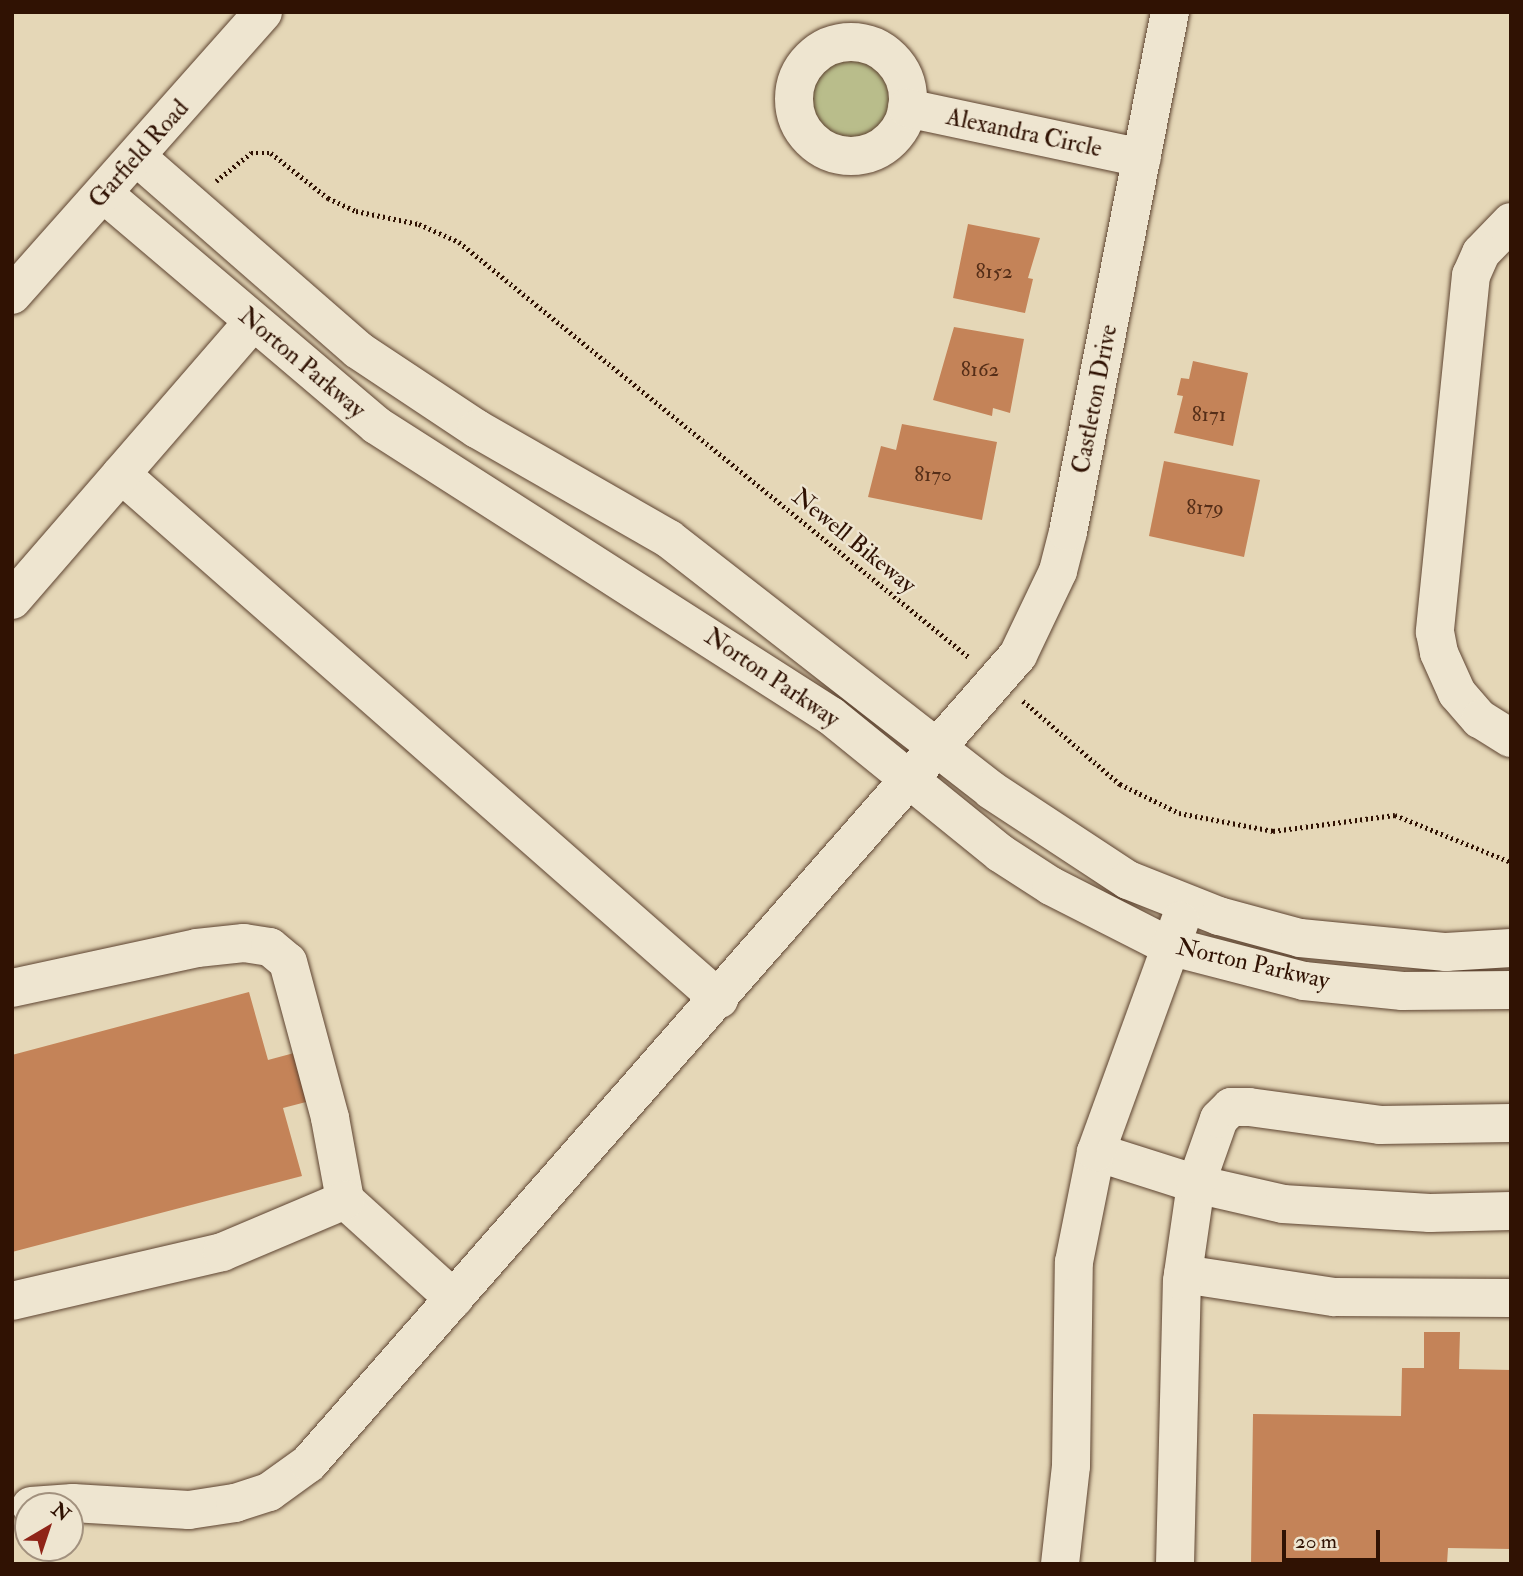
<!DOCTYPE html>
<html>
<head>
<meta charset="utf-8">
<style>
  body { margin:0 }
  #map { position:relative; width:1523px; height:1576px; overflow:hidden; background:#e5d7b7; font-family:"IM FELL Double Pica",serif }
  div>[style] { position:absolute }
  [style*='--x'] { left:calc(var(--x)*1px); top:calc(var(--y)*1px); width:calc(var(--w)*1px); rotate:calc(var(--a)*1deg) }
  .green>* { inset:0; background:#b9bd8b }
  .round { border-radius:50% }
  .building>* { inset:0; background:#c48358 }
  .path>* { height:4.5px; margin-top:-2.25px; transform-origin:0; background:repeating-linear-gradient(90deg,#301203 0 2px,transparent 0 5.5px) }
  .roads { filter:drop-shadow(0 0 2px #5d4330) drop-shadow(0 0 2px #5d4330) }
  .minor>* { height:38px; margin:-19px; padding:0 19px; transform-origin:19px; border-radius:19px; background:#eee5d0 }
  .minor>.ring { margin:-19px; padding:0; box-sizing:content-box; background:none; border:38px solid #eee5d0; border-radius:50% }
  span { translate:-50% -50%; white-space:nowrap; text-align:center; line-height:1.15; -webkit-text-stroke:5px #eee5d0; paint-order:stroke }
  .number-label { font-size:21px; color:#552e18 }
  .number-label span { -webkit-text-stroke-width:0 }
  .street-label { font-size:24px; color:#301203 }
  .frame { position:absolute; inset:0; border:14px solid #301203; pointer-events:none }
  .north { position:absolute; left:14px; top:1492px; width:70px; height:70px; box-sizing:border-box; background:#eee5d0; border:2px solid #a2917e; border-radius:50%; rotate:39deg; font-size:19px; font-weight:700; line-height:28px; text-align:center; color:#301203 }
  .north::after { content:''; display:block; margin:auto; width:24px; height:32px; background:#8f2418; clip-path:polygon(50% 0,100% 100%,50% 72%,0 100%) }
  .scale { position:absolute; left:1282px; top:1530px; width:98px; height:32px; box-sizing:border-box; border:4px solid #301203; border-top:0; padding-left:9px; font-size:21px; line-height:24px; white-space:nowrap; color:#301203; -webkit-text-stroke:5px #eee5d0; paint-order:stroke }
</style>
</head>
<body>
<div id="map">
  <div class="green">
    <i class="round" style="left:809px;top:60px;width:80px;height:80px"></i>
  </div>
  <div class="building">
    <i style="clip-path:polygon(968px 224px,1040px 238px,1028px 278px,1033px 279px,1025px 313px,953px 298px)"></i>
    <i style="clip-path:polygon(954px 327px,1024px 339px,1010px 413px,993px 408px,992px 416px,933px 400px)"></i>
    <i style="clip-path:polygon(1193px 361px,1248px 373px,1233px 446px,1174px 433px,1183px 396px,1177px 395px,1181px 378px,1189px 379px)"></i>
    <i style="clip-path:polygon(902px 424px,997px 442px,982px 520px,868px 497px,881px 446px,896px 450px)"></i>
    <i style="clip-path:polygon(1164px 461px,1260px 480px,1244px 557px,1149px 536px)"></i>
    <i style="clip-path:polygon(249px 992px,268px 1060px,294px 1053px,306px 1102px,283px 1108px,302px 1176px,12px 1252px,12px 1055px)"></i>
    <i style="clip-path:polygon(1424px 1332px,1460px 1332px,1459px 1369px,1511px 1370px,1511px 1549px,1448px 1548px,1447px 1564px,1251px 1564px,1253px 1414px,1401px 1416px,1402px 1368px,1424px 1368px)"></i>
  </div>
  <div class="path">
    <i style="--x:216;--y:181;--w:45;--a:-38.7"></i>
    <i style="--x:251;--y:153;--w:20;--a:0"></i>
    <i style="--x:271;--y:153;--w:73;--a:38.3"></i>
    <i style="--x:328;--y:198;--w:31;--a:25"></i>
    <i style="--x:356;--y:211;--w:64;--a:11.7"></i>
    <i style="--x:419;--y:224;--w:44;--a:24.2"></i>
    <i style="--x:459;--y:242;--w:659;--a:39.15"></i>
    <i style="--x:1023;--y:701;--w:128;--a:40.6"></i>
    <i style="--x:1120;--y:784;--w:66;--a:26.2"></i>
    <i style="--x:1179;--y:813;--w:96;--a:10.8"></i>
    <i style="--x:1273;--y:831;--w:123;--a:-7.5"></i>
    <i style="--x:1395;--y:815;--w:125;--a:22.1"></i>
  </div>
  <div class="roads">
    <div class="minor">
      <i class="ring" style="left:794px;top:42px;width:76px;height:76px"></i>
      <i style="--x:907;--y:108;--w:240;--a:12"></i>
      <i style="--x:137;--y:157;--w:293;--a:41.1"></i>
      <i style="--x:358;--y:350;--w:143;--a:33.6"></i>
      <i style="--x:477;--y:429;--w:221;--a:29.8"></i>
      <i style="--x:669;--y:539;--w:408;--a:37.9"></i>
      <i style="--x:991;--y:790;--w:164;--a:33.3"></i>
      <i style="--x:1128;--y:880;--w:98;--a:21.6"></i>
      <i style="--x:1219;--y:916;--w:84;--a:15.2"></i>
      <i style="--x:1300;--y:938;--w:147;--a:5.5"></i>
      <i style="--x:1446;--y:952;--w:65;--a:-3.5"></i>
      <i style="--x:104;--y:194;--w:357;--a:40.3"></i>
      <i style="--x:376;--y:425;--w:540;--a:32.6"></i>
      <i style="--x:831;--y:716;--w:218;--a:39"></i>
      <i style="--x:1000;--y:853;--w:61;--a:32.9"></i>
      <i style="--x:1051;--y:886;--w:132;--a:27"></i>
      <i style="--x:1169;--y:946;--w:139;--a:14.5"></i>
      <i style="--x:1304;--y:981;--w:99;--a:5.8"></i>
      <i style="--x:1402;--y:991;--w:109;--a:-0.5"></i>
      <i style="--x:1511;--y:222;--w:43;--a:134.1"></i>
      <i style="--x:1481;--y:253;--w:24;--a:114"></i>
      <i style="--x:1471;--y:275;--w:359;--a:95.8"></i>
      <i style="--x:1435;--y:632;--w:21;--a:79"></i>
      <i style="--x:1439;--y:653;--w:44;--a:65.8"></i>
      <i style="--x:1457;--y:693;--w:35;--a:49"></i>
      <i style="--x:1480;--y:719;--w:36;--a:32"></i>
      <i style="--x:12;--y:295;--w:378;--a:-48.4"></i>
      <i style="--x:121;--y:474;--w:796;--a:41.28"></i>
      <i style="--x:12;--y:600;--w:367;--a:-49.1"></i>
      <i style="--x:12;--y:988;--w:189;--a:-12.2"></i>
      <i style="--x:197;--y:948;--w:47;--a:-6.1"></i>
      <i style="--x:244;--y:943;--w:26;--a:9"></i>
      <i style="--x:270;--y:947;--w:23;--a:40"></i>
      <i style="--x:288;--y:962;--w:162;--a:74.9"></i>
      <i style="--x:330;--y:1118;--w:83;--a:79.6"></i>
      <i style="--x:345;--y:1200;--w:147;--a:42.2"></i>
      <i style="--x:1096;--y:1152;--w:105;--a:17.7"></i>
      <i style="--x:1196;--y:1184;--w:89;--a:12.9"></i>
      <i style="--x:1283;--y:1204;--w:147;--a:3.5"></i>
      <i style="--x:1430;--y:1213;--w:81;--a:-1.4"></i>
      <i style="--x:1183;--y:1274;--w:153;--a:8.7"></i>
      <i style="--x:1334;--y:1297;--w:177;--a:0.3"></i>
      <i style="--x:12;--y:1301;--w:216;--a:-13.1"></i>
      <i style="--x:222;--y:1252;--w:134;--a:-22.9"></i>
      <i style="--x:31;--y:1506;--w:42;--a:-4.1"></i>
      <i style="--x:73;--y:1503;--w:116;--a:3.5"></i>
      <i style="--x:189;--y:1510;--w:47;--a:-8.7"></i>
      <i style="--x:235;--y:1503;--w:36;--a:-18"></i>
      <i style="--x:269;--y:1492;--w:49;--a:-35.9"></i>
      <i style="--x:309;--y:1463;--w:1075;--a:-48.73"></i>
      <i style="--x:1018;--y:655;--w:93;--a:-64.5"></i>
      <i style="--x:1058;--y:571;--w:40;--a:-75.6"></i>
      <i style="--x:1068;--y:532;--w:530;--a:-78.9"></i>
      <i style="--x:1060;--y:1564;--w:99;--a:-83.6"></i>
      <i style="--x:1071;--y:1466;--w:204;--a:-89.2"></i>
      <i style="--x:1074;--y:1262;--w:112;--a:-78.7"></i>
      <i style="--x:1096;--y:1152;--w:246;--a:-70"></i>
      <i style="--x:1175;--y:1564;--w:283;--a:-88.6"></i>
      <i style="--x:1182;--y:1281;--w:98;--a:-81.8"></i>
      <i style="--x:1196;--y:1184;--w:69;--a:-70.5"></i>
      <i style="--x:1219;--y:1119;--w:17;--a:-45"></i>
      <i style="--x:1231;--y:1107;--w:18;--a:0"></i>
      <i style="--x:1249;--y:1107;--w:132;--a:7.8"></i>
      <i style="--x:1380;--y:1125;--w:131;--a:-0.9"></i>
    </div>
  </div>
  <div class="number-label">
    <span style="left:994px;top:272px">8152</span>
    <span style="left:980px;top:370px">8162</span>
    <span style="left:1209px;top:415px">8171</span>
    <span style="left:933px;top:475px">8170</span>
    <span style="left:1205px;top:508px">8179</span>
  </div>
  <div class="street-label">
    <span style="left:1024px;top:133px;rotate:12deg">Alexandra Circle</span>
    <span style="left:139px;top:154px;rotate:-48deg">Garfield Road</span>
    <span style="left:302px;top:363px;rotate:40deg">Norton Parkway</span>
    <span style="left:1095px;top:399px;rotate:-79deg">Castleton Drive</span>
    <span style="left:854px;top:541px;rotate:39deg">Newell Bikeway</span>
    <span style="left:772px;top:678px;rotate:34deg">Norton Parkway</span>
    <span style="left:1253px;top:964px;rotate:13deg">Norton Parkway</span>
  </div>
  <div class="frame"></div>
  <div class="north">N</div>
  <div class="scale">20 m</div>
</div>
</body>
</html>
